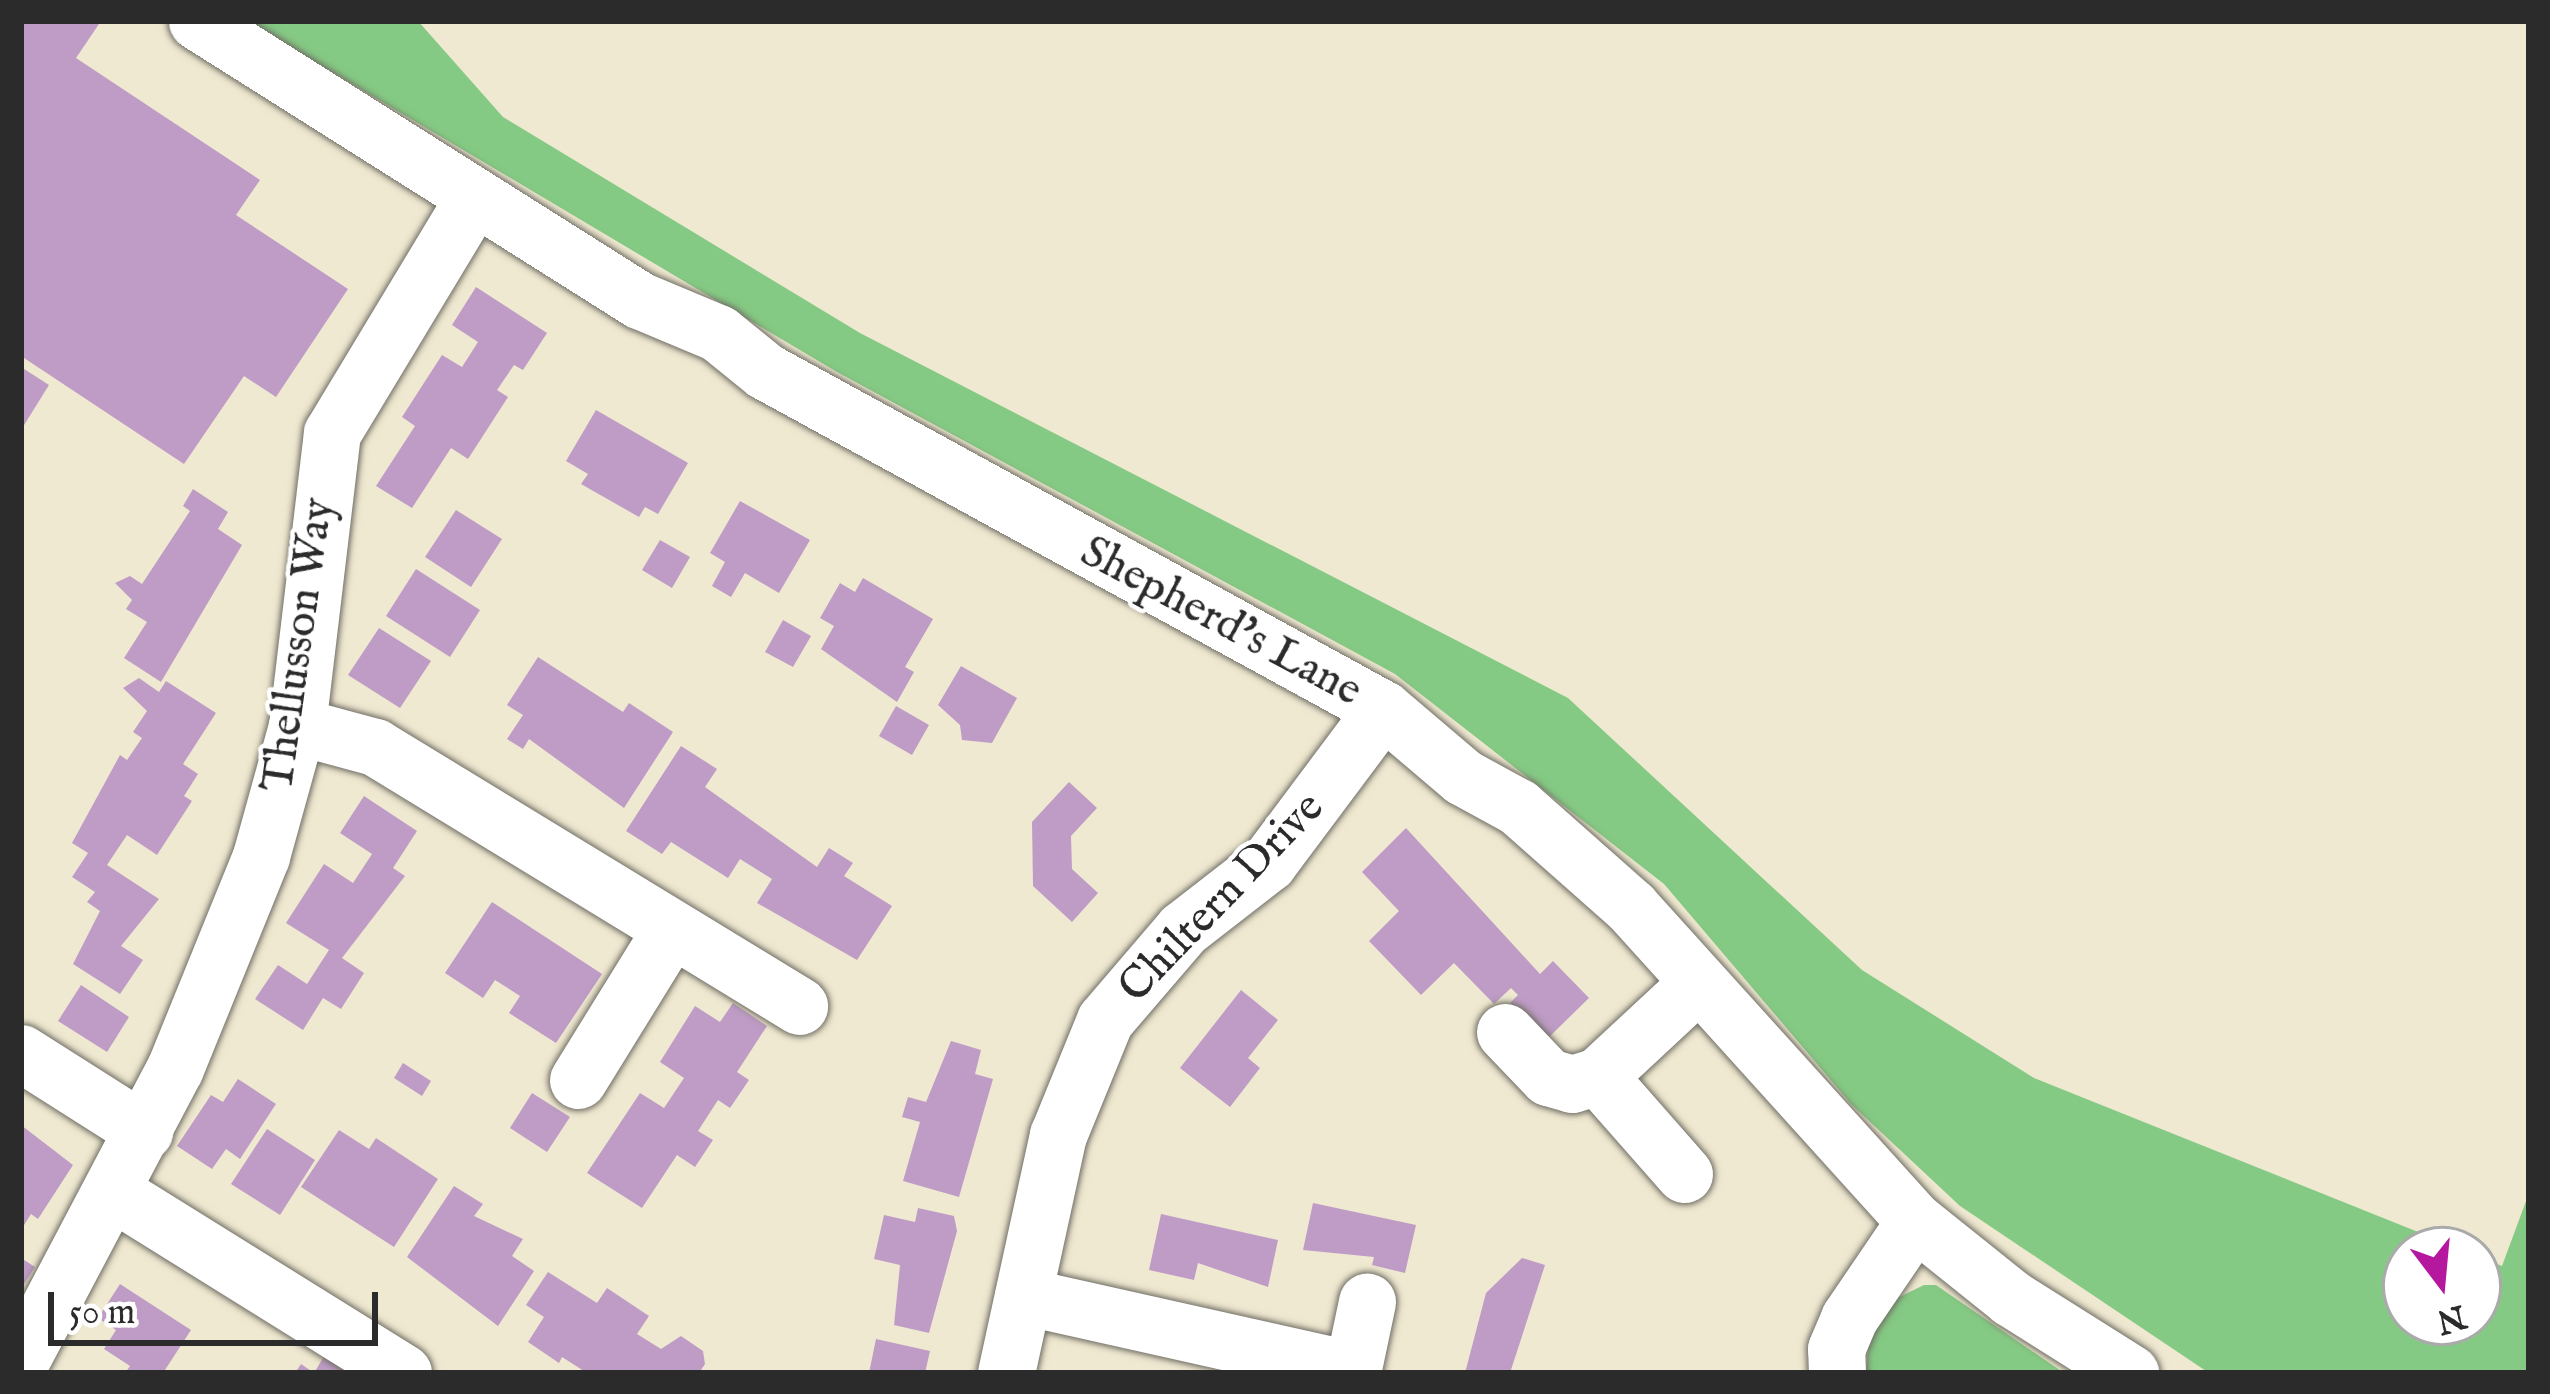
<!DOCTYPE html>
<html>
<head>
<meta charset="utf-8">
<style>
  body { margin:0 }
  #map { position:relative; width:2550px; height:1394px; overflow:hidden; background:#f0e9d1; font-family:"IM FELL English",serif }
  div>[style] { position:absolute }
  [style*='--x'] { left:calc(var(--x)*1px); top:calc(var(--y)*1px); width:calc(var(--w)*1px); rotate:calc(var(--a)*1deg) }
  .green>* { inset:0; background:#85ca84 }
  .building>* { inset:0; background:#be9cc5 }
  .roads { filter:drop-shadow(0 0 3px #706e65) drop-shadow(0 0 3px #706e65) }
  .minor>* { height:57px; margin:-28.5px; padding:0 28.5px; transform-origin:28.5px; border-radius:28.5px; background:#fff }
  span { translate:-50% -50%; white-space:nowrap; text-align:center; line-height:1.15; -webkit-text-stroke:9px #fff; paint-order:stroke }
  .street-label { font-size:45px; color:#2b2b2b }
  .frame { position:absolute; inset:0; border:24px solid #2b2b2b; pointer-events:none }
  .north { position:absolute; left:2382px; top:1226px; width:120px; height:120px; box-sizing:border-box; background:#fff; border:3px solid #aaa; border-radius:50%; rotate:164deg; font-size:33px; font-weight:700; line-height:48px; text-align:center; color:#2b2b2b }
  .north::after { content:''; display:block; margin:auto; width:42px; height:54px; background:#b5179e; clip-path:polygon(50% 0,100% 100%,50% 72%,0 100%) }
  .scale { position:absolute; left:48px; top:1292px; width:330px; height:54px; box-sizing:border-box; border:6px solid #2b2b2b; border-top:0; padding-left:15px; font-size:36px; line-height:42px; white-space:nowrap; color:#2b2b2b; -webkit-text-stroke:9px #fff; paint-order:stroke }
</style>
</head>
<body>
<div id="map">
  <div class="green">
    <i style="clip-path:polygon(246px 21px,418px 21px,503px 117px,860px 333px,1568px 698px,1862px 970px,2034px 1078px,2463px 1250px,2406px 1250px,2406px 1322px,2478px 1322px,2478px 1256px,2502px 1266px,2529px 1193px,2529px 1373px,2206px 1371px,1960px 1206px,1852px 1105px,1664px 884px,1395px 674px,837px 372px)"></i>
    <i style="clip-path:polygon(1924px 1285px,1936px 1285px,2064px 1373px,1866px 1373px,1869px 1335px,1889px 1302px)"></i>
  </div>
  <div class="building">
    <i style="clip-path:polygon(21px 21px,101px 21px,76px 58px,260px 180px,236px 215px,348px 289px,276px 397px,244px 376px,184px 464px,21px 356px)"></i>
    <i style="clip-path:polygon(476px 287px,547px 333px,523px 370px,514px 365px,497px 390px,508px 397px,468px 459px,451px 448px,412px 508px,376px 486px,415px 426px,402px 417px,442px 355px,462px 367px,478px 342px,452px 325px)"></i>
    <i style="clip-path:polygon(21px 367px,49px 385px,21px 430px)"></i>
    <i style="clip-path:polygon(596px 410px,688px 463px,658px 514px,645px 507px,639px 517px,581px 484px,588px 474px,566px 461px)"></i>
    <i style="clip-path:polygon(193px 489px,228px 512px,218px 529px,242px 545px,161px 682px,124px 658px,147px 622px,126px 609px,132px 600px,115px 583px,130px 576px,142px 584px,190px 511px,183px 506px)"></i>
    <i style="clip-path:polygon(740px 501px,810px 540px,779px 593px,745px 573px,731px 597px,712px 586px,725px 562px,710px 553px)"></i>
    <i style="clip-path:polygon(456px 510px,502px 539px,471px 587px,425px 557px)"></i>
    <i style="clip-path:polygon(660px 540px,690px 557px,672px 588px,642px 570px)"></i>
    <i style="clip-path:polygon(416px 569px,480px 610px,450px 657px,386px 616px)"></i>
    <i style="clip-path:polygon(863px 578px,933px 619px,905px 667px,914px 672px,897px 702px,821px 649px,834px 626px,820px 618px,840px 583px,855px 592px)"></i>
    <i style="clip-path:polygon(783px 620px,811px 636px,793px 667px,765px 652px)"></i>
    <i style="clip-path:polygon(379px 628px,431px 661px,400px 708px,348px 675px)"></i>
    <i style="clip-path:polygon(538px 657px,623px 712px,629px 703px,673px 732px,624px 808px,529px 739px,523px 749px,507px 739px,523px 715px,507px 705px)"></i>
    <i style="clip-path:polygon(961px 666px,1017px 698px,992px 743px,962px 740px,960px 725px,938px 705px)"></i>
    <i style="clip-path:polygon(139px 678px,159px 692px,166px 681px,216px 713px,183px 764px,198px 774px,184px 796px,192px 801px,157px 855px,127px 835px,107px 865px,159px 899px,121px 946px,143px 960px,120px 994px,73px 964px,100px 911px,87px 902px,95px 892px,72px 877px,88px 853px,72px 843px,120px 755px,127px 760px,142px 738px,133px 732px,147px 711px,123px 688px)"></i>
    <i style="clip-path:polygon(896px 706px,929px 725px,912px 755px,879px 736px)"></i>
    <i style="clip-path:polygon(681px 746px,717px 769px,705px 787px,817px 867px,829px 848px,853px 863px,844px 876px,892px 906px,857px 960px,757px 903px,772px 879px,740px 859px,728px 878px,671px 842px,662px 854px,626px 831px)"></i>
    <i style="clip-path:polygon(1069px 782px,1097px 808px,1071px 836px,1072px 869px,1098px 893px,1072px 922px,1033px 886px,1032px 822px)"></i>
    <i style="clip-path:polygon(364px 796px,417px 831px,393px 868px,405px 876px,342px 958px,364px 973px,341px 1009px,323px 998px,303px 1030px,255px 999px,278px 965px,307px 984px,329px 950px,286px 923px,324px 864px,353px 883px,372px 854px,340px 833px)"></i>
    <i style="clip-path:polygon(1406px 828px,1540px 974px,1553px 961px,1589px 998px,1546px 1040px,1510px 1003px,1518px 995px,1511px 988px,1494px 1004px,1454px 963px,1421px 995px,1369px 941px,1399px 911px,1362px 872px)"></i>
    <i style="clip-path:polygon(492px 902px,602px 974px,556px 1043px,509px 1013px,520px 996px,495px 980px,483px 998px,445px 973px)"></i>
    <i style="clip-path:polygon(81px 985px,129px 1017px,107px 1052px,58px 1021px)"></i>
    <i style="clip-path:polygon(1241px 990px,1278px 1020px,1248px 1058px,1260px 1068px,1230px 1107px,1180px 1068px)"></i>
    <i style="clip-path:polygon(733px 1003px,767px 1026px,737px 1072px,749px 1080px,730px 1108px,718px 1100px,698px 1131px,713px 1140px,695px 1167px,677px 1155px,642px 1208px,587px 1173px,640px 1093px,664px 1108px,684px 1078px,660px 1062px,695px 1006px,720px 1022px)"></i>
    <i style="clip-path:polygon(951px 1041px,981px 1050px,975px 1074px,993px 1079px,959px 1197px,903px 1181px,920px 1122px,902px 1117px,908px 1097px,926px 1102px)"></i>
    <i style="clip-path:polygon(403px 1063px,431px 1081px,422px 1096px,394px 1078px)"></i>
    <i style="clip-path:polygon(238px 1079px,276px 1104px,240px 1159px,226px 1149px,212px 1169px,177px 1146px,211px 1095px,223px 1102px)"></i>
    <i style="clip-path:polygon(532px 1093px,570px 1117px,547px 1152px,510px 1128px)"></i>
    <i style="clip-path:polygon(21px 1125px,73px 1165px,38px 1219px,31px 1214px,21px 1230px)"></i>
    <i style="clip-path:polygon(267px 1129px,315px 1160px,280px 1215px,231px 1184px)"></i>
    <i style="clip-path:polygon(339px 1130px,369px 1149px,376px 1138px,438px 1179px,394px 1247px,301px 1187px)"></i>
    <i style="clip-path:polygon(454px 1186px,483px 1204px,474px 1216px,523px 1239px,512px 1256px,534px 1271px,498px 1326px,407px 1257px)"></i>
    <i style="clip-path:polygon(1313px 1203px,1416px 1225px,1405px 1273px,1372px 1265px,1374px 1257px,1303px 1250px)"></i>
    <i style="clip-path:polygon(918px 1208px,954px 1216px,957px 1231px,929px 1333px,894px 1325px,900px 1265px,874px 1259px,884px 1215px,915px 1222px)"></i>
    <i style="clip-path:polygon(1161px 1214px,1278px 1240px,1268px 1287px,1198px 1263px,1194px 1280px,1149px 1270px)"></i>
    <i style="clip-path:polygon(21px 1258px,35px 1267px,21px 1289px)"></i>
    <i style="clip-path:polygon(1522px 1258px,1545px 1265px,1510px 1373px,1465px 1373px,1486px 1293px)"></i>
    <i style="clip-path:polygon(548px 1272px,597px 1303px,607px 1288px,649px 1316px,637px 1334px,661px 1349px,681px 1336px,703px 1351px,705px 1364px,699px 1373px,587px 1373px,562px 1357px,559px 1363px,528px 1342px,544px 1317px,526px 1305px)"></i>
    <i style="clip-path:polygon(120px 1284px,191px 1330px,163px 1373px,125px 1373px,130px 1366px,104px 1349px,116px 1330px,98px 1318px)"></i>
    <i style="clip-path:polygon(876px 1339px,930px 1351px,925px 1373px,869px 1373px)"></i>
    <i style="clip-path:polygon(326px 1353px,357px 1373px,295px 1373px,301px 1364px,314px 1373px)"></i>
  </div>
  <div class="roads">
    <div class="minor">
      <i style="--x:197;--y:21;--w:523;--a:32.26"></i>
      <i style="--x:639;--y:300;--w:86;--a:22.7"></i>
      <i style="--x:718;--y:333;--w:60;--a:39"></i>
      <i style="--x:765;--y:371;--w:704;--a:28.68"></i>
      <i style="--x:1383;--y:709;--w:105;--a:40.4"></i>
      <i style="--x:1463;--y:777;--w:63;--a:28.6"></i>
      <i style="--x:1518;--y:807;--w:151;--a:41.5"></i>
      <i style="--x:1631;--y:907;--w:423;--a:47.9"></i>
      <i style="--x:1915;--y:1221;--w:123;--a:38.7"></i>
      <i style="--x:2011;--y:1298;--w:141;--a:32.2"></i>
      <i style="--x:297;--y:726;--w:81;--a:15.1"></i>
      <i style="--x:375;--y:747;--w:497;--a:31.4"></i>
      <i style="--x:1505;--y:1032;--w:62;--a:46.3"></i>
      <i style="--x:1548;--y:1077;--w:25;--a:16"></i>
      <i style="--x:1572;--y:1084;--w:27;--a:-17"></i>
      <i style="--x:21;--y:1053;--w:146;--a:32.4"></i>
      <i style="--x:578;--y:1080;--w:175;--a:-58.3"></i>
      <i style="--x:1684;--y:1174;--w:130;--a:-131.3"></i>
      <i style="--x:1598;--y:1076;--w:137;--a:-42.9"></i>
      <i style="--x:111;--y:1191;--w:344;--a:31.9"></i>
      <i style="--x:1023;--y:1296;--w:338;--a:12.6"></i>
      <i style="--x:21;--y:1360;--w:330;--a:-62.2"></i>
      <i style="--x:175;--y:1068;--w:229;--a:-67.9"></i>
      <i style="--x:261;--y:856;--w:135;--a:-74.5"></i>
      <i style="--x:297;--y:726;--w:295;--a:-83.2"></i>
      <i style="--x:332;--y:433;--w:271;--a:-58.9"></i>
      <i style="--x:1006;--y:1373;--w:244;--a:-77.7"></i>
      <i style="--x:1058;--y:1135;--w:124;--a:-67.8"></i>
      <i style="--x:1105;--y:1020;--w:120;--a:-49.4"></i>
      <i style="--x:1183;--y:929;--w:108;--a:-37.8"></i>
      <i style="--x:1268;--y:863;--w:192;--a:-53.2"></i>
      <i style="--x:1352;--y:1373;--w:73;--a:-78.1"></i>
      <i style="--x:1837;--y:1373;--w:24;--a:-92"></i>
      <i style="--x:1836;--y:1349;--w:34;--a:-67"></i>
      <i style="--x:1849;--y:1318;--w:117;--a:-55.8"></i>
    </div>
  </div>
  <div class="street-label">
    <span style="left:1221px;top:622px;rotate:28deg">Shepherd's Lane</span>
    <span style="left:299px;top:645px;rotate:-82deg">Thellusson Way</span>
    <span style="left:1222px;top:898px;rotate:-46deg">Chiltern Drive</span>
  </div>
  <div class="frame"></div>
  <div class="north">N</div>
  <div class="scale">50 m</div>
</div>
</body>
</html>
